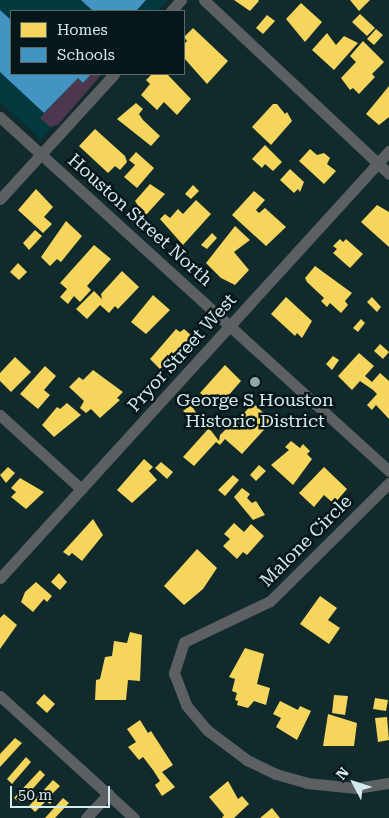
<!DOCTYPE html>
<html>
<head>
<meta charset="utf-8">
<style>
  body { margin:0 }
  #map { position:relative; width:389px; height:818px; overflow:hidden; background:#112a2c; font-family:"Roboto Serif",serif }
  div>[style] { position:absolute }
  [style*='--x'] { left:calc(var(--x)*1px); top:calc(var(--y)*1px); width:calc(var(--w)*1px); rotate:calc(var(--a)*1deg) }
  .built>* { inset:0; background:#02393e }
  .green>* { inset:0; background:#4c374f }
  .homes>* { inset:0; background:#f6d55c }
  .schools>* { inset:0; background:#4393c3 }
  .minor>* { height:11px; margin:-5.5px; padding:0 5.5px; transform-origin:5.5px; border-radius:5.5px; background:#5c6063 }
  .dots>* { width:14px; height:14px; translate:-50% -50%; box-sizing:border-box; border:2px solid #071719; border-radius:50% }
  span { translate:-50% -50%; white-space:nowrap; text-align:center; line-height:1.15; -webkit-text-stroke:5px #071719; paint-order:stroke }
  .street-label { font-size:18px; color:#d4eaec }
  .poi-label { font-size:18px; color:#d4eaec }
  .legend { position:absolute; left:10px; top:10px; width:175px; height:65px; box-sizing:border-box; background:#071719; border:1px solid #596b6d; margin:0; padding:6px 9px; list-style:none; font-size:15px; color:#d4eaec }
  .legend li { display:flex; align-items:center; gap:10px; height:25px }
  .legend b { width:25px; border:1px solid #596b6d }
  .north { position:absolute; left:329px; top:758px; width:50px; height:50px; -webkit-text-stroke:4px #071719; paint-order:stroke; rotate:310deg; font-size:14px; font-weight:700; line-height:20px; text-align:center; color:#d4eaec }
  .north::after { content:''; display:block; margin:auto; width:18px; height:22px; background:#d4eaec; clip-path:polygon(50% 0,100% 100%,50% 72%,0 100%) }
  .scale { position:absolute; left:10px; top:786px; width:100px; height:22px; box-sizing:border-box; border:2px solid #d4eaec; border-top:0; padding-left:6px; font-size:15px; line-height:18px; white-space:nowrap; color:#d4eaec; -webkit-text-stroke:4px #071719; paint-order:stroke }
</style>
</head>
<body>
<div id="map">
  <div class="built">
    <i style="clip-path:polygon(0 0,168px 0,157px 11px,11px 11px,11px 74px,101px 74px,41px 139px,0 102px)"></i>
  </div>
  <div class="green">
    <i style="clip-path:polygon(91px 74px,101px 75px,58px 125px,50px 127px,40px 118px,78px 78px,83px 83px)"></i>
  </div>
  <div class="homes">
    <i style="clip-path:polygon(234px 0,258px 0,259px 1px,250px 11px)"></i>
    <i style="clip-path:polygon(350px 0,370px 0,359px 11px)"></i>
    <i style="clip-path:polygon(301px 3px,322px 22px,305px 42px,286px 19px)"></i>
    <i style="clip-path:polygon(360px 14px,375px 28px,367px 36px,352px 22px)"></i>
    <i style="clip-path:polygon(267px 15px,275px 21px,263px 34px,256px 28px)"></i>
    <i style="clip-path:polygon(193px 28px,228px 61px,207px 84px,184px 58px,184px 44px,187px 41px,184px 37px)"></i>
    <i style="clip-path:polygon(376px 29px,383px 35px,374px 45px,367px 39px)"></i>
    <i style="clip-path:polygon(327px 33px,336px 45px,344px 36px,358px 43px,334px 70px,312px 50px)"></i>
    <i style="clip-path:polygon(363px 41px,384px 62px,372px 74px,375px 77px,359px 94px,353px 88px,350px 90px,341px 78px,356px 62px,350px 56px)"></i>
    <i style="clip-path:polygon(152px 74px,167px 74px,191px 99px,177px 115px,164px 102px,157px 110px,141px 95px,150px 84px,146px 80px)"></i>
    <i style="clip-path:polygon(389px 86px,389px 117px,379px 125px,366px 114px)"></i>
    <i style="clip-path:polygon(136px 103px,143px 109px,139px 114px,143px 120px,160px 136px,151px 146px,117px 119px)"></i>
    <i style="clip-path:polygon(273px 104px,277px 104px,285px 114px,287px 112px,292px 121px,271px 145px,252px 127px)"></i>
    <i style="clip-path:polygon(95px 129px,125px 156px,127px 162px,120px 170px,115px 166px,108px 173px,79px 146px)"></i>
    <i style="clip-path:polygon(265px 145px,282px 162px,273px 171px,265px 164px,262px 168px,252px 159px)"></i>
    <i style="clip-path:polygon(310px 149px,317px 155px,324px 153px,330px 158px,327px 164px,336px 171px,324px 184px,299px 161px)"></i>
    <i style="clip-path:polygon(136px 152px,154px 168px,137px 188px,124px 177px,135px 165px,129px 160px)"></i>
    <i style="clip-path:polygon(290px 169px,304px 182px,300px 192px,298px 189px,294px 193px,280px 180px)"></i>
    <i style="clip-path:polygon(150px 184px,165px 194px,145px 216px,135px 201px)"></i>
    <i style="clip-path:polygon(193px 185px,199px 191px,191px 199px,185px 194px)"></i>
    <i style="clip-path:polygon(36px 189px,53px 207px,44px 217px,52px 224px,43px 233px,18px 210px)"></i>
    <i style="clip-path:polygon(254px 191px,265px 200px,256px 210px,259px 213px,265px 208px,286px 227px,266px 246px,232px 215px)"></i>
    <i style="clip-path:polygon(196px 200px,211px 214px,183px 245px,160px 219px,165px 214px,170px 218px,178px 209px,183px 214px)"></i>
    <i style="clip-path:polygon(377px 205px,389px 212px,389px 247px,361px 222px)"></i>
    <i style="clip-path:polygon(66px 221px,82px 236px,61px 262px,57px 259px,50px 266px,41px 257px)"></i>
    <i style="clip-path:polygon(235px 226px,250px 240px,234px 252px,249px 270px,235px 285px,221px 278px,206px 263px)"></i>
    <i style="clip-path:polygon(35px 230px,42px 236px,29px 250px,23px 243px)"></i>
    <i style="clip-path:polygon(212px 233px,217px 238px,207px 249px,201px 245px)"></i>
    <i style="clip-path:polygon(340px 239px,343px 242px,346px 239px,363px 254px,350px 268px,333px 253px,337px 249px,333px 246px)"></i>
    <i style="clip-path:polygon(94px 245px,111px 259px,87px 286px,91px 290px,80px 302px,74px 296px,68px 304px,60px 297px,67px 289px,60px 283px)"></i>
    <i style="clip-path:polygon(18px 263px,27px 272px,19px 280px,10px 272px)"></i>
    <i style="clip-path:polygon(315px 266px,352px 293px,345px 301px,348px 305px,341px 313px,330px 303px,327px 307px,321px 301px,324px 298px,307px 282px,305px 278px)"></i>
    <i style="clip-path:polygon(122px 271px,139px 287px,118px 309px,115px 306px,109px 313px,100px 305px,87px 319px,76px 309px,94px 291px,102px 299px,101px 294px)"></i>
    <i style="clip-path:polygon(153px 295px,170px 310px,146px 334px,131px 322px)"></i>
    <i style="clip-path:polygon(286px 297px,312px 321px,302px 338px,297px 333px,295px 336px,271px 314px)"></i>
    <i style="clip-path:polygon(372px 297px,381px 307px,377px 312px,367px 302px)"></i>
    <i style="clip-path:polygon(361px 319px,365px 323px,358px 332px,353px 328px)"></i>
    <i style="clip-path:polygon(176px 329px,180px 332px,184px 329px,193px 337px,160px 369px,150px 359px)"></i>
    <i style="clip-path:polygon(380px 344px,389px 352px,383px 359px,374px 351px)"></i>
    <i style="clip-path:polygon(359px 353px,374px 366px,365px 376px,372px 382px,380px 373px,389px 381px,389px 419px,376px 405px,372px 410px,367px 405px,377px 394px,373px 390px,360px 381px,352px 390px,338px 376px)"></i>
    <i style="clip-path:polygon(333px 356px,339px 360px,332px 370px,326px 364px)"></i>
    <i style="clip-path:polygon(15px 357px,31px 372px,11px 392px,0 381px,0 373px)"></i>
    <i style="clip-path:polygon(225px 365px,241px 381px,221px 404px,217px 401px,214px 403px,200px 393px)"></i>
    <i style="clip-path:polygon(45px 366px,56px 376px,44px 390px,50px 395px,38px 409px,20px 394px)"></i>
    <i style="clip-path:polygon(93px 370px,123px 392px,117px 398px,120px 400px,100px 418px,91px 409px,86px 413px,80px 408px,84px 401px,69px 387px,79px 377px,83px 380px)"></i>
    <i style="clip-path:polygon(67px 403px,81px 415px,54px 437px,42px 425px,57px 407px,60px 409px)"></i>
    <i style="clip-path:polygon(253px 403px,272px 421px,242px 454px,225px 439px,220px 445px,216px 442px,194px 466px,183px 457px,209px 428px,219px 441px,220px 435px,227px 428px,229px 430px)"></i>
    <i style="clip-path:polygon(191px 405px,197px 414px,193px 420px,183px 411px)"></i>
    <i style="clip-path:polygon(291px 441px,300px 448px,303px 444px,310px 451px,307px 454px,312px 459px,293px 485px,271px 465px,289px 450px,285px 447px)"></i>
    <i style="clip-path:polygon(144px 459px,153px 467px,149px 471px,157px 480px,132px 503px,117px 490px)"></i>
    <i style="clip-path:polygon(161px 462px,173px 472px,167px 479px,155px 468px)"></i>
    <i style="clip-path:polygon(259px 465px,266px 471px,256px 481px,250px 475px)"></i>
    <i style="clip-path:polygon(8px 467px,15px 473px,6px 483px,0 475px)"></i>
    <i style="clip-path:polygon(324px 467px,347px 489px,334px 504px,324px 495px,314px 507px,299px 493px)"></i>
    <i style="clip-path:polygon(233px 475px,239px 480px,225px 496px,218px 490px)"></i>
    <i style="clip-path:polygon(20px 478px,44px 492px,26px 509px,11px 497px,16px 492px,11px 488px)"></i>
    <i style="clip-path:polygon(242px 488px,250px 494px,247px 498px,252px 503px,256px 501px,265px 515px,253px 520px,234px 497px)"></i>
    <i style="clip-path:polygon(93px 519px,103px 535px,82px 561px,72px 553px,69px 556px,63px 552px)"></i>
    <i style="clip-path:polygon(234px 523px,244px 532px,251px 524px,264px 536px,247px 555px,243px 552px,237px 559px,223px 546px,230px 539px,224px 534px)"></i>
    <i style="clip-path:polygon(197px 549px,217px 568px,203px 589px,184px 605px,164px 586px)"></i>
    <i style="clip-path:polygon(59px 573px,67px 582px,60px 590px,51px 582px)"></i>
    <i style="clip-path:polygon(36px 582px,52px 596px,47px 602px,44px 599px,33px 612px,21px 602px,25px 592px)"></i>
    <i style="clip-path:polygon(320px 596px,337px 608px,328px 620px,340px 628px,329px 644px,300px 624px)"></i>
    <i style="clip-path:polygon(4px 614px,17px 625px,0 649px,0 618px)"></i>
    <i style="clip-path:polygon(130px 632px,142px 635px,140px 681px,128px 680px,126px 700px,95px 700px,96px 680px,100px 679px,105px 657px,112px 656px,114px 641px,127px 643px)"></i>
    <i style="clip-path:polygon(245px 648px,264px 654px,257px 684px,270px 688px,266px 705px,254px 701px,248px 708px,237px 705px,238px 701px,235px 700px,237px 693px,232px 691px,235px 679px,229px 677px)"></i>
    <i style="clip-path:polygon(44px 694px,55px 704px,47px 713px,36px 703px)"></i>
    <i style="clip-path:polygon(334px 695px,348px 696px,345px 715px,332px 713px)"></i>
    <i style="clip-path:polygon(375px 698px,388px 700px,386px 711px,373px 709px)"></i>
    <i style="clip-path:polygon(280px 701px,298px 710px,300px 706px,311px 711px,297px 740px,276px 727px,281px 718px,273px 714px)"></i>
    <i style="clip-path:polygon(328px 714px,357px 723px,354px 746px,323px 746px)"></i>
    <i style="clip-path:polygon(387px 717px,389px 740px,378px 742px,375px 718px)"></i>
    <i style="clip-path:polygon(140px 720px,148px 733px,151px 731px,173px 765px,162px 772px,175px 787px,162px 796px,155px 785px,160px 781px,153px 770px,143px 757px,139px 760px,128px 747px,136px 742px,127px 729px)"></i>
    <i style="clip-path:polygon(15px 738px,22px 743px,0 767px,0 754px)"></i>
    <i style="clip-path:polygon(26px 757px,31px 762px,12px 784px,7px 779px)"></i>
    <i style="clip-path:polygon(40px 770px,45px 775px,20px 803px,14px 798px)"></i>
    <i style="clip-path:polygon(53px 780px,60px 786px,50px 796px,54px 799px,50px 804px,46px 801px,35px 812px,29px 806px)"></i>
    <i style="clip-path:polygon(228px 781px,238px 799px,242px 796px,249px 804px,234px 818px,222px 818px,224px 815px,209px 797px)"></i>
    <i style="clip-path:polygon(63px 798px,69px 803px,55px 818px,45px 818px)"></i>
    <i style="clip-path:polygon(272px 808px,280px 818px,260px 818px)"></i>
  </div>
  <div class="schools">
    <i style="clip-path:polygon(81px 0,146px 0,136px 11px,93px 11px)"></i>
    <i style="clip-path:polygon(0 10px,11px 20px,11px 74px,91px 74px,83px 83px,78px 78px,44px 113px,0 72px)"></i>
  </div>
  <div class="minor">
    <i style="--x:204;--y:0;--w:254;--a:43.2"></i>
    <i style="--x:171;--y:11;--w:15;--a:-48"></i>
    <i style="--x:0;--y:117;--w:526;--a:42.3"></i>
    <i style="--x:0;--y:199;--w:169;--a:-47.6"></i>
    <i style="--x:0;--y:415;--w:110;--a:42.4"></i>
    <i style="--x:389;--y:483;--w:168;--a:135.2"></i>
    <i style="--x:270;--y:601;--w:95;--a:154.5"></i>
    <i style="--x:184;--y:642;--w:33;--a:108"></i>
    <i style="--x:174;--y:673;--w:34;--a:69"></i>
    <i style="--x:186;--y:705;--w:33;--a:50"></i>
    <i style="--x:207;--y:730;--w:50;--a:36.9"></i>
    <i style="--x:247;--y:760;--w:32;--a:26"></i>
    <i style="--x:276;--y:774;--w:32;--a:16"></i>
    <i style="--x:307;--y:783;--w:49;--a:5.8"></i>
    <i style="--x:356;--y:788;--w:33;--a:-9"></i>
    <i style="--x:0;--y:578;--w:578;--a:-47.67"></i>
    <i style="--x:0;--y:696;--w:181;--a:42.3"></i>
    <i style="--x:86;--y:818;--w:33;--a:-47"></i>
  </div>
  <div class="dots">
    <i style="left:255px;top:382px;background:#90a7a9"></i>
  </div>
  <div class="street-label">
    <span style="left:140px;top:220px;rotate:42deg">Houston Street North</span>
    <span style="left:182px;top:353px;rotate:-48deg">Pryor Street West</span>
    <span style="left:306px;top:541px;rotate:-45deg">Malone Circle</span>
  </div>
  <div class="poi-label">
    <span style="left:255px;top:411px">George S Houston<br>Historic District</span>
  </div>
  <ul class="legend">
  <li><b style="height:14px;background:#f6d55c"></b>Homes</li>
  <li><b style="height:14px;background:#4393c3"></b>Schools</li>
  </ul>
  <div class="north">N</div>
  <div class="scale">50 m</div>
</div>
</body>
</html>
